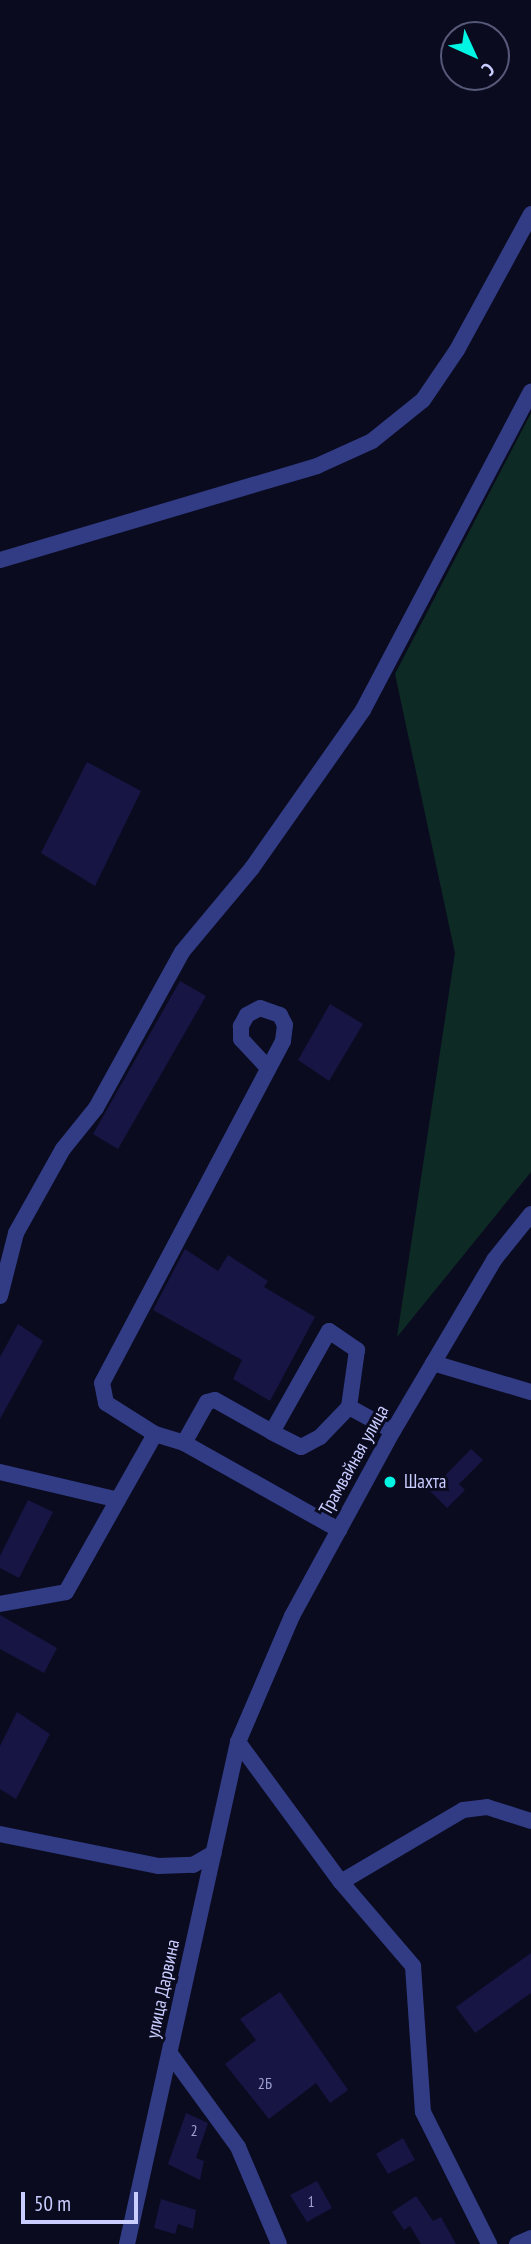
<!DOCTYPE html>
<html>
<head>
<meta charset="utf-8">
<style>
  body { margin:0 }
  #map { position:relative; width:531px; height:2244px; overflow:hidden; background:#0b0b20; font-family:"PT Sans Narrow",sans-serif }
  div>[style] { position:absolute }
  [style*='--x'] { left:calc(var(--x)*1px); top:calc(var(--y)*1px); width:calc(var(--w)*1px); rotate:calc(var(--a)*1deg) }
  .green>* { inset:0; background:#0d2b24 }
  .building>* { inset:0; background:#161543 }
  .minor>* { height:16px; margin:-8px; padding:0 8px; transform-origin:8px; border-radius:8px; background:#313c84 }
  .dots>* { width:19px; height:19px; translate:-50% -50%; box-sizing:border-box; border:4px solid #0b0b20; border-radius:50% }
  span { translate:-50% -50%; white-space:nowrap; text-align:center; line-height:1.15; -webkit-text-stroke:6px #0b0b20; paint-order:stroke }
  .number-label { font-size:16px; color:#9d9fd0 }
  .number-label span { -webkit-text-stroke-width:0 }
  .street-label { font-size:19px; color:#cacdff }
  .poi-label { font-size:19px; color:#cacdff }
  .left { translate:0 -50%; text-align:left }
  .north { position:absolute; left:440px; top:21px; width:70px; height:70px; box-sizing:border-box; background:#0b0b20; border:2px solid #575979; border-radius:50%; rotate:135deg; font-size:19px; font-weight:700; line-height:28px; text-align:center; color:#cacdff }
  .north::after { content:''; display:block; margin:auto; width:24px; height:32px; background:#00f5e3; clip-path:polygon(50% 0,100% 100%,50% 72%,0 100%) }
  .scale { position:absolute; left:21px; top:2192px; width:117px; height:32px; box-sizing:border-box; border:4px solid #cacdff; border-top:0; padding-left:9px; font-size:21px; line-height:24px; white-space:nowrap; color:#cacdff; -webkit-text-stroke:5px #0b0b20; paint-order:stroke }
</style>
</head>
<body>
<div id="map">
  <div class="green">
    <i style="clip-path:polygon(531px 413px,531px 1172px,397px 1337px,455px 953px,395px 674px)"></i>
  </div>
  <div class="building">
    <i style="clip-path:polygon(87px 762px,141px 791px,95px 886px,41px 853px)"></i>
    <i style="clip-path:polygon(180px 981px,206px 996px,118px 1149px,93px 1134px)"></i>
    <i style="clip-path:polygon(330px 1004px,363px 1024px,329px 1081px,298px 1060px)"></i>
    <i style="clip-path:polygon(185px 1249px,218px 1271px,228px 1255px,268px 1281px,264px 1287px,315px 1317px,270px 1401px,233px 1379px,242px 1360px,153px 1310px)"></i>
    <i style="clip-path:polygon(18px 1324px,43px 1341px,0 1419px,0 1357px)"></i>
    <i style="clip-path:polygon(471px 1449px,483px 1460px,459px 1484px,465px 1490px,447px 1508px,430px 1491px)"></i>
    <i style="clip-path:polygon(28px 1500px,53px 1512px,19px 1578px,0 1568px,0 1556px)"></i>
    <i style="clip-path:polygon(0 1615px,57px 1648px,44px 1673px,0 1649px)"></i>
    <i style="clip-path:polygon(17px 1712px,50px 1734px,16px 1799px,0 1789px,0 1746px)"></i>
    <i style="clip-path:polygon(531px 1953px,531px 1993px,475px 2033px,456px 2007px)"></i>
    <i style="clip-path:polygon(280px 1992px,348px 2090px,330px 2103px,316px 2083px,269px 2119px,225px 2064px,256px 2040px,240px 2019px)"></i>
    <i style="clip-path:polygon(186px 2113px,208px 2123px,196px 2158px,204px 2161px,200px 2180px,168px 2164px)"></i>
    <i style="clip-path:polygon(403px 2138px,415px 2160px,388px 2174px,376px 2154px)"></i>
    <i style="clip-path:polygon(317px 2181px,332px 2208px,307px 2222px,290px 2195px)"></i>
    <i style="clip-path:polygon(416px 2196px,433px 2221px,441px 2217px,456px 2244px,421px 2244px,410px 2226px,404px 2230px,392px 2212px)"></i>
    <i style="clip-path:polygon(161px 2199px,196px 2210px,193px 2229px,178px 2224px,175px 2234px,154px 2228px)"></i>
  </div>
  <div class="minor">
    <i style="--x:0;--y:560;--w:331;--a:-16.5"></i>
    <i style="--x:317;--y:466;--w:60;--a:-24.4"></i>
    <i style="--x:372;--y:441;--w:65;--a:-38.8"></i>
    <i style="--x:423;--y:400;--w:60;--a:-55.8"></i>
    <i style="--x:457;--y:350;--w:155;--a:-61.4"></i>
    <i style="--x:0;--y:1296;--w:65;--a:-75.7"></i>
    <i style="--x:16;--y:1233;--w:96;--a:-60.8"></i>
    <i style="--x:63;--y:1149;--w:53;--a:-51.2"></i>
    <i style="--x:96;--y:1108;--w:178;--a:-61.1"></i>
    <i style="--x:182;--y:952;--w:109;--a:-50.2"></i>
    <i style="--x:252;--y:868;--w:193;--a:-54.9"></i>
    <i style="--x:363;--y:710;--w:360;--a:-62.2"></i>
    <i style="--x:433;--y:1363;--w:102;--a:16.5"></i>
    <i style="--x:349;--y:1407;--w:42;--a:134"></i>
    <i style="--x:320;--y:1437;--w:21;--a:152"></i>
    <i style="--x:301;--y:1447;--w:33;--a:-153"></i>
    <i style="--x:272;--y:1432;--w:116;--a:-60.6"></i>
    <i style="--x:329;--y:1331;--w:34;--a:34"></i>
    <i style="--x:357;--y:1350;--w:58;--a:98"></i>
    <i style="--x:349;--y:1407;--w:50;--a:28.6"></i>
    <i style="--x:155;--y:1434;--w:58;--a:-147.7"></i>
    <i style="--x:106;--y:1403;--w:20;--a:-101"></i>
    <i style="--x:102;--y:1383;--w:387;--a:-62.1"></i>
    <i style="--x:283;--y:1041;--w:16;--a:-83"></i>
    <i style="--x:285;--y:1025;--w:11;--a:-117"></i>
    <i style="--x:280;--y:1015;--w:21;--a:-161"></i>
    <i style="--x:260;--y:1008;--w:15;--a:152"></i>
    <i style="--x:247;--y:1015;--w:13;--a:119"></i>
    <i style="--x:241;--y:1026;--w:13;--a:90"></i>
    <i style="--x:241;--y:1039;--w:40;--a:47"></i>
    <i style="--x:184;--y:1443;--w:178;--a:29.3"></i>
    <i style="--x:0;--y:1472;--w:121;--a:13.3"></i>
    <i style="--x:0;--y:1604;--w:67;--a:-10.3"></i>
    <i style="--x:66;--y:1592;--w:181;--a:-60.6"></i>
    <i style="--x:155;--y:1434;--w:30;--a:17"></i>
    <i style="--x:184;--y:1443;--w:47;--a:-60.7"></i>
    <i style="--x:207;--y:1402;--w:8;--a:-14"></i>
    <i style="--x:215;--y:1400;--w:65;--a:29.3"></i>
    <i style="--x:238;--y:1742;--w:174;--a:53.7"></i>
    <i style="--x:341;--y:1882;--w:111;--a:49.4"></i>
    <i style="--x:413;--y:1966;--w:146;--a:86.1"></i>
    <i style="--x:423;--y:2112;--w:148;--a:63.4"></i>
    <i style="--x:0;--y:1834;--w:161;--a:11.4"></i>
    <i style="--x:158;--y:1866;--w:35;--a:-2"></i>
    <i style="--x:193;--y:1865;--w:24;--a:-30"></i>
    <i style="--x:341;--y:1882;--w:142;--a:-30.5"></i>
    <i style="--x:463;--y:1810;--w:24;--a:-7"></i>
    <i style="--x:487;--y:1807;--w:46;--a:17.7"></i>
    <i style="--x:171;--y:2055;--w:114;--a:53.9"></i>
    <i style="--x:238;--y:2147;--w:105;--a:67.1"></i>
    <i style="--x:127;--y:2244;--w:514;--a:-77.53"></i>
    <i style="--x:238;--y:1742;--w:137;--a:-66.8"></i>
    <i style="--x:292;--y:1616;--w:211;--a:-61.4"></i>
    <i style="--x:393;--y:1431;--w:199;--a:-59.4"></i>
    <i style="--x:494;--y:1260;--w:59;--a:-51.2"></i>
    <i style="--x:517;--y:2244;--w:15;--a:-23"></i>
  </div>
  <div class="dots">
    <i style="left:390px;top:1482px;background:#00f5e3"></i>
  </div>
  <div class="number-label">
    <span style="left:265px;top:2083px">2Б</span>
    <span style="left:194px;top:2130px">2</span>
    <span style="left:311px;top:2201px">1</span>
  </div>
  <div class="street-label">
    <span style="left:354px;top:1460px;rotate:-61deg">Трамвайная улица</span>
    <span style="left:163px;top:1989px;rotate:-78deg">улица Дарвина</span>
  </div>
  <div class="poi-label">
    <span class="left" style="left:404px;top:1482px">Шахта</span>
  </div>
  <div class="north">С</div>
  <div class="scale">50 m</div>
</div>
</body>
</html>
